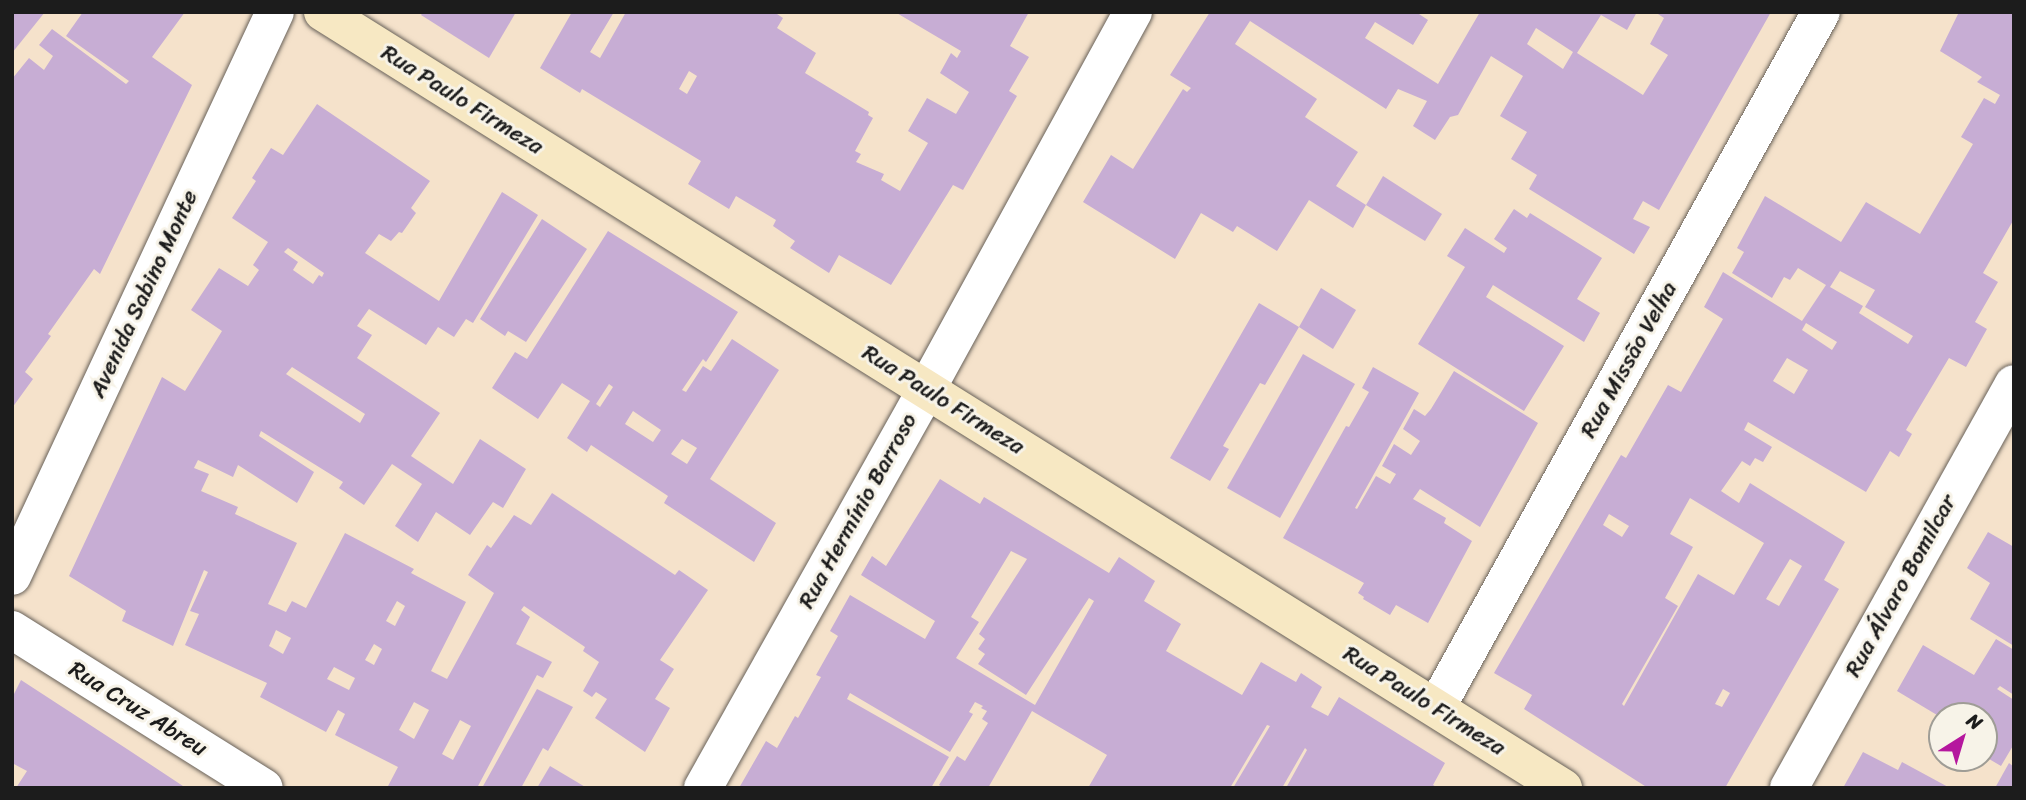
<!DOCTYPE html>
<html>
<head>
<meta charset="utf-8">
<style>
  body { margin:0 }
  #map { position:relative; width:2026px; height:800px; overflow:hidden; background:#f5e2cb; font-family:Sriracha,sans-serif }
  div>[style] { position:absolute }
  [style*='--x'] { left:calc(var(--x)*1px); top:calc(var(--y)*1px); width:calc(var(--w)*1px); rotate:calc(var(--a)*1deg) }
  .building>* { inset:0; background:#c7add4 }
  .roads { filter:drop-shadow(0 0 2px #686159) drop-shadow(0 0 2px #686159) }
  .street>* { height:38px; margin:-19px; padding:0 19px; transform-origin:19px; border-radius:19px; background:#fff }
  .secondary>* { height:38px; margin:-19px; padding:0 19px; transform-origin:19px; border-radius:19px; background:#f7e8c3 }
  span { translate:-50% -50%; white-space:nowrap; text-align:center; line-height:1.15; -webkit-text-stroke:6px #f7f3e8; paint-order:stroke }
  .street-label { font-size:23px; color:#1c1c1c }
  .frame { position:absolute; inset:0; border:14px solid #1c1c1c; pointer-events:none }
  .north { position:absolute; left:1928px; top:702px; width:70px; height:70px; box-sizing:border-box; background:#f7f3e8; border:2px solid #9f9d96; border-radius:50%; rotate:37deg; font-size:19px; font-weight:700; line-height:28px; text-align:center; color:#1c1c1c }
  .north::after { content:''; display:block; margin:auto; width:24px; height:32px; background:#b5179e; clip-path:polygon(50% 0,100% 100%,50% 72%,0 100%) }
</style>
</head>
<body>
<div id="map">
  <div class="building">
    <i style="clip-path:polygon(12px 12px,45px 12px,12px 53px)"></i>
    <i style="clip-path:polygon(83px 12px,185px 12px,152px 57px,192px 85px,100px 274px,94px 269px,48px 334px,51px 336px,25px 372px,33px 379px,12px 408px,12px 79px,29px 58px,44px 70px,53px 56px,39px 45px,52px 29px,126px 84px,129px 81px,66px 36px)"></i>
    <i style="clip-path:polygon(423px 12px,516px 12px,489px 58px,421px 15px)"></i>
    <i style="clip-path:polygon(evenodd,572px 12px,614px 12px,590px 52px,600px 58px,626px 12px,774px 12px,783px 18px,777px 28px,816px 53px,805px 73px,869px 112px,868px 115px,873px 118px,855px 151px,861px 154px,856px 162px,884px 174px,881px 180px,900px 191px,928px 143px,908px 131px,927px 98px,956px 114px,969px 92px,940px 73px,951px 53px,957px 58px,961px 51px,895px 12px,1029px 12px,1010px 46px,1029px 57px,1009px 91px,1017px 96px,963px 190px,953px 185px,891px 285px,839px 255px,829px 273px,790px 248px,795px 241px,773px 226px,776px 220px,736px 196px,729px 209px,688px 184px,701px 161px,582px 89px,580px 93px,540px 68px,572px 12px,689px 71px,697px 76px,687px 94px,679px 89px,689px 71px)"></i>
    <i style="clip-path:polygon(evenodd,1210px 12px,1416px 12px,1428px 20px,1413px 45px,1375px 22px,1365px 38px,1438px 84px,1480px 12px,1637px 12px,1627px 30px,1601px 15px,1577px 53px,1643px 95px,1668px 55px,1650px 44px,1664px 18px,1655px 12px,1771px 12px,1659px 210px,1643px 201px,1633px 219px,1650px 227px,1634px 254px,1529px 189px,1537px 175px,1511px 159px,1527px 132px,1500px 116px,1523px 76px,1491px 56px,1458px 115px,1450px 117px,1435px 140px,1413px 126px,1427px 101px,1398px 89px,1386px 109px,1250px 21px,1235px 44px,1317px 99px,1305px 117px,1358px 152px,1336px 186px,1366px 205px,1353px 228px,1309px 200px,1277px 251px,1237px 226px,1233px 232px,1201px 213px,1175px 259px,1083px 202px,1111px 155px,1133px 169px,1183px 89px,1187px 92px,1191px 88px,1170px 75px,1210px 12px,1536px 28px,1573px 52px,1563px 69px,1527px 44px,1536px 28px)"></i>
    <i style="clip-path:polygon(evenodd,1959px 12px,2014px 12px,2014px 219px,1983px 273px,1998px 282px,1975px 322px,1987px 329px,1966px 367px,1949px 358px,1906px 430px,1912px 434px,1899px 457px,1890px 451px,1866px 492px,1748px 422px,1744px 430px,1772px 447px,1763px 462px,1755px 458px,1750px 466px,1742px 461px,1721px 491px,1739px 503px,1750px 483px,1845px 542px,1824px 580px,1839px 589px,1725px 788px,1648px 788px,1524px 709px,1532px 695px,1494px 673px,1621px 455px,1626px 458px,1668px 385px,1681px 392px,1723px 319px,1704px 307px,1723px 272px,1802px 321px,1826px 285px,1798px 268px,1790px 280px,1784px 277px,1772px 298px,1732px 273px,1744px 252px,1737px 248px,1765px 196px,1841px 242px,1866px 202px,1920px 234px,1973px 144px,1961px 137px,1984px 98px,1995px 104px,2000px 95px,1977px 82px,1982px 77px,1940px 51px,1959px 12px,1840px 271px,1875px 290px,1865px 307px,1913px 336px,1908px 344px,1859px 313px,1863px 306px,1830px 287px,1840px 271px,1959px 12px,1806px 323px,1837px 342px,1832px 350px,1802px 330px,1806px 323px,1959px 12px,1787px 358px,1808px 370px,1794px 394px,1773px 381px,1787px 358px,1959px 12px,1690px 498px,1764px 543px,1734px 595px,1698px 574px,1624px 706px,1622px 704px,1678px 606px,1665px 598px,1693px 547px,1670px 534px,1690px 498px,1959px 12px,1609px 514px,1629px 526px,1622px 537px,1603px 525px,1609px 514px,1959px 12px,1790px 559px,1802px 566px,1779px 606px,1766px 599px,1790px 559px,1959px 12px,1723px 689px,1730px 693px,1722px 707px,1715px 704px,1723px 689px)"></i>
    <i style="clip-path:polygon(evenodd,317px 104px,430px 181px,411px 208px,416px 213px,402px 233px,399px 232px,391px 241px,379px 234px,365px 253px,439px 301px,502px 192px,538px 215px,473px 323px,466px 319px,454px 337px,438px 327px,426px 345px,369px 309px,357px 326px,372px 335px,357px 358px,440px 413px,411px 456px,453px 484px,480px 439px,526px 469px,503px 508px,493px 502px,470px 535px,436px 512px,418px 542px,395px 526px,422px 484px,392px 464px,364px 505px,339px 488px,343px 482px,261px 431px,259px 436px,314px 472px,297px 503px,238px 465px,233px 477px,198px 460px,194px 468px,209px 474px,201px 491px,238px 507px,235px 514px,297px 543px,268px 604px,286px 612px,292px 601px,306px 608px,345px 533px,414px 569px,411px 573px,466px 602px,431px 671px,447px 679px,494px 593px,468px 575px,487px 545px,491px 548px,514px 515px,531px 525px,552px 493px,675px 575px,679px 570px,708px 590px,660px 660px,674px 669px,655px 699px,670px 708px,645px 752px,595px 718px,607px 699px,596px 692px,592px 697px,583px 691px,599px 662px,583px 651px,585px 647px,524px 606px,521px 610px,530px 617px,516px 644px,552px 662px,543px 678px,537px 675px,477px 788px,387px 788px,398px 767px,335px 735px,345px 714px,338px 710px,326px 732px,260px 697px,267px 683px,185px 645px,199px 614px,190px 611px,208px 572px,204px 570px,173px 646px,122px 621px,126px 611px,69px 576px,162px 377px,185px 391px,222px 331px,191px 310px,219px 268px,248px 286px,259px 270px,253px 265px,268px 242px,232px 218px,256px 181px,252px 178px,271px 148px,283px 155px,317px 104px,288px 248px,324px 273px,322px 277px,319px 275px,313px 284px,293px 270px,298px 262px,284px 252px,288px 248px,317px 104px,292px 367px,365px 414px,360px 423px,286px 374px,292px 367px,317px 104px,397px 601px,405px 606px,395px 626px,386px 621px,397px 601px,317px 104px,276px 630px,291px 638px,283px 654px,269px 646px,276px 630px,317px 104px,374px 644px,382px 649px,374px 665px,365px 660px,374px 644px,317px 104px,334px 667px,355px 678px,349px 690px,327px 679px,334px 667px,317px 104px,414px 702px,429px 710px,414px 739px,399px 730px,414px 702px,317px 104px,460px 720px,471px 726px,453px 760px,442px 754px,460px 720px)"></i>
    <i style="clip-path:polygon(1383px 176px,1442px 214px,1425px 241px,1366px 205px)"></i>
    <i style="clip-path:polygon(1514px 209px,1527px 218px,1530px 213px,1602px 258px,1577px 299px,1600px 313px,1584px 342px,1493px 285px,1486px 297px,1564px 346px,1524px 411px,1418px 344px,1465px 267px,1447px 256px,1465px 228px,1504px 253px,1507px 248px,1494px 239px)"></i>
    <i style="clip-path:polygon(542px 219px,587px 249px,526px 342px,508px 331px,505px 336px,480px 319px)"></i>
    <i style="clip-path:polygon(evenodd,608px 231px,738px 312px,706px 362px,703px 359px,682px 390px,686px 392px,703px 366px,711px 371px,732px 339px,779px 370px,710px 479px,776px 523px,754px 562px,664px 503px,668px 496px,591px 445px,587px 452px,567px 438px,590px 401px,562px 383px,538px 419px,492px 388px,515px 352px,527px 359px,608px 231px,609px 384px,613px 387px,600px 407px,596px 404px,609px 384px,608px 231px,633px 411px,661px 430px,653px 442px,625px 424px,633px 411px,608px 231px,682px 439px,697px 448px,687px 464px,671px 454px,682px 439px)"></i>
    <i style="clip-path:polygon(1321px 288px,1356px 310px,1333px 349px,1299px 327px)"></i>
    <i style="clip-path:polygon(1259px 303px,1299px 327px,1265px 385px,1260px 383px,1223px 446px,1229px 449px,1210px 481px,1170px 458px)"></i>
    <i style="clip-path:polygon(1303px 354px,1355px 384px,1280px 518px,1227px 488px)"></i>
    <i style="clip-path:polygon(1373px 367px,1419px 393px,1355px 508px,1357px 509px,1376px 476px,1390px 484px,1396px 474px,1382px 466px,1394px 444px,1411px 455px,1420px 441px,1403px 429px,1414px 409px,1425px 416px,1431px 409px,1454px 371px,1538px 423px,1480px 527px,1420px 489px,1413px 499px,1446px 518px,1444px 523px,1472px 541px,1428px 623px,1396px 605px,1390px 615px,1363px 599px,1364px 597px,1358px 593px,1364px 583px,1283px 538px,1346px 426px,1349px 427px,1369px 392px,1362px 388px)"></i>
    <i style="clip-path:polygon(evenodd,940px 479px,980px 504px,984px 497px,1109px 573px,1119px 557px,1155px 581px,1144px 601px,1181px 624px,1166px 651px,1242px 695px,1261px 662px,1296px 682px,1301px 673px,1322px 687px,1311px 707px,1328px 716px,1339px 697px,1445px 763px,1433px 785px,1438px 788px,1286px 788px,1307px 750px,1305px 748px,1282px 788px,1233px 788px,1270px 726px,1267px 725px,1230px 788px,1088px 788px,1107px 755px,1032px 711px,988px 788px,944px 788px,939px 785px,957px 756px,965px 761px,988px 723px,982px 719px,987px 711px,981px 708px,983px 706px,975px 702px,969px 712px,973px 714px,950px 752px,850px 693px,847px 699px,949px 757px,931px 788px,739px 788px,766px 741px,777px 748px,795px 716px,798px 718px,821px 677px,816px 675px,838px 636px,830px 631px,850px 595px,925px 639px,935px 621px,861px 575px,872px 556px,886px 566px,940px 479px,1011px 551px,1027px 559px,979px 634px,985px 639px,978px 649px,985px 654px,978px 664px,1026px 695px,1089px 598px,1094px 601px,1035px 705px,956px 658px,979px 622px,971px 617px,1011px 551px)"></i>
    <i style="clip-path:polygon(1988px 532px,2014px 547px,2014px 646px,1970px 619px,1990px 583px,1967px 568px)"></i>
    <i style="clip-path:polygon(1996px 639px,2014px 650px,2014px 695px,2000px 686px,1997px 689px,2014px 700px,2014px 744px,2001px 766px,1984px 756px,1984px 716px,1942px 718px,1897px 691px,1923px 645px,1974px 675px)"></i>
    <i style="clip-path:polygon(21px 680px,127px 749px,186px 788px,16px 788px,27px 771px,12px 763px,12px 698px)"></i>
    <i style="clip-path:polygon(537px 689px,573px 707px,548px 751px,543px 748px,521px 788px,482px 788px)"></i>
    <i style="clip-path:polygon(1863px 752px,1898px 770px,1902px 762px,1950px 788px,1843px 788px)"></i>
    <i style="clip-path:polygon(2009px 763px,2014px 767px,2014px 788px,1995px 788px)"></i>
    <i style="clip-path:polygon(550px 766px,587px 788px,537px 788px)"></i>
  </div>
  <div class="roads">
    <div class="street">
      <i style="--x:12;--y:576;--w:622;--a:-65"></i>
      <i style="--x:12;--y:630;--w:297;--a:32.1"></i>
      <i style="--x:1436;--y:708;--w:795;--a:-61.05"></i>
      <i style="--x:703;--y:788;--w:456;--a:-60.7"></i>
      <i style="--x:926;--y:390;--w:431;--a:-61.3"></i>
      <i style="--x:1789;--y:788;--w:462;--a:-60.9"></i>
    </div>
    <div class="secondary">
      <i style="--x:323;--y:12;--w:1463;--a:32.04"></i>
    </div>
  </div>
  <div class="street-label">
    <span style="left:462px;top:100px;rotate:32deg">Rua Paulo Firmeza</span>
    <span style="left:144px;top:294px;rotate:-65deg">Avenida Sabino Monte</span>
    <span style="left:1629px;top:360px;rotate:-61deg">Rua Missão Velha</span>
    <span style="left:943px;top:400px;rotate:32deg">Rua Paulo Firmeza</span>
    <span style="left:858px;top:511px;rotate:-61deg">Rua Hermínio Barroso</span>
    <span style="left:1901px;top:586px;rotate:-61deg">Rua Álvaro Bomilcar</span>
    <span style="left:1424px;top:701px;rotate:32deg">Rua Paulo Firmeza</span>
    <span style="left:138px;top:709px;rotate:32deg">Rua Cruz Abreu</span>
  </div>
  <div class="frame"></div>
  <div class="north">N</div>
</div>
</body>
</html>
